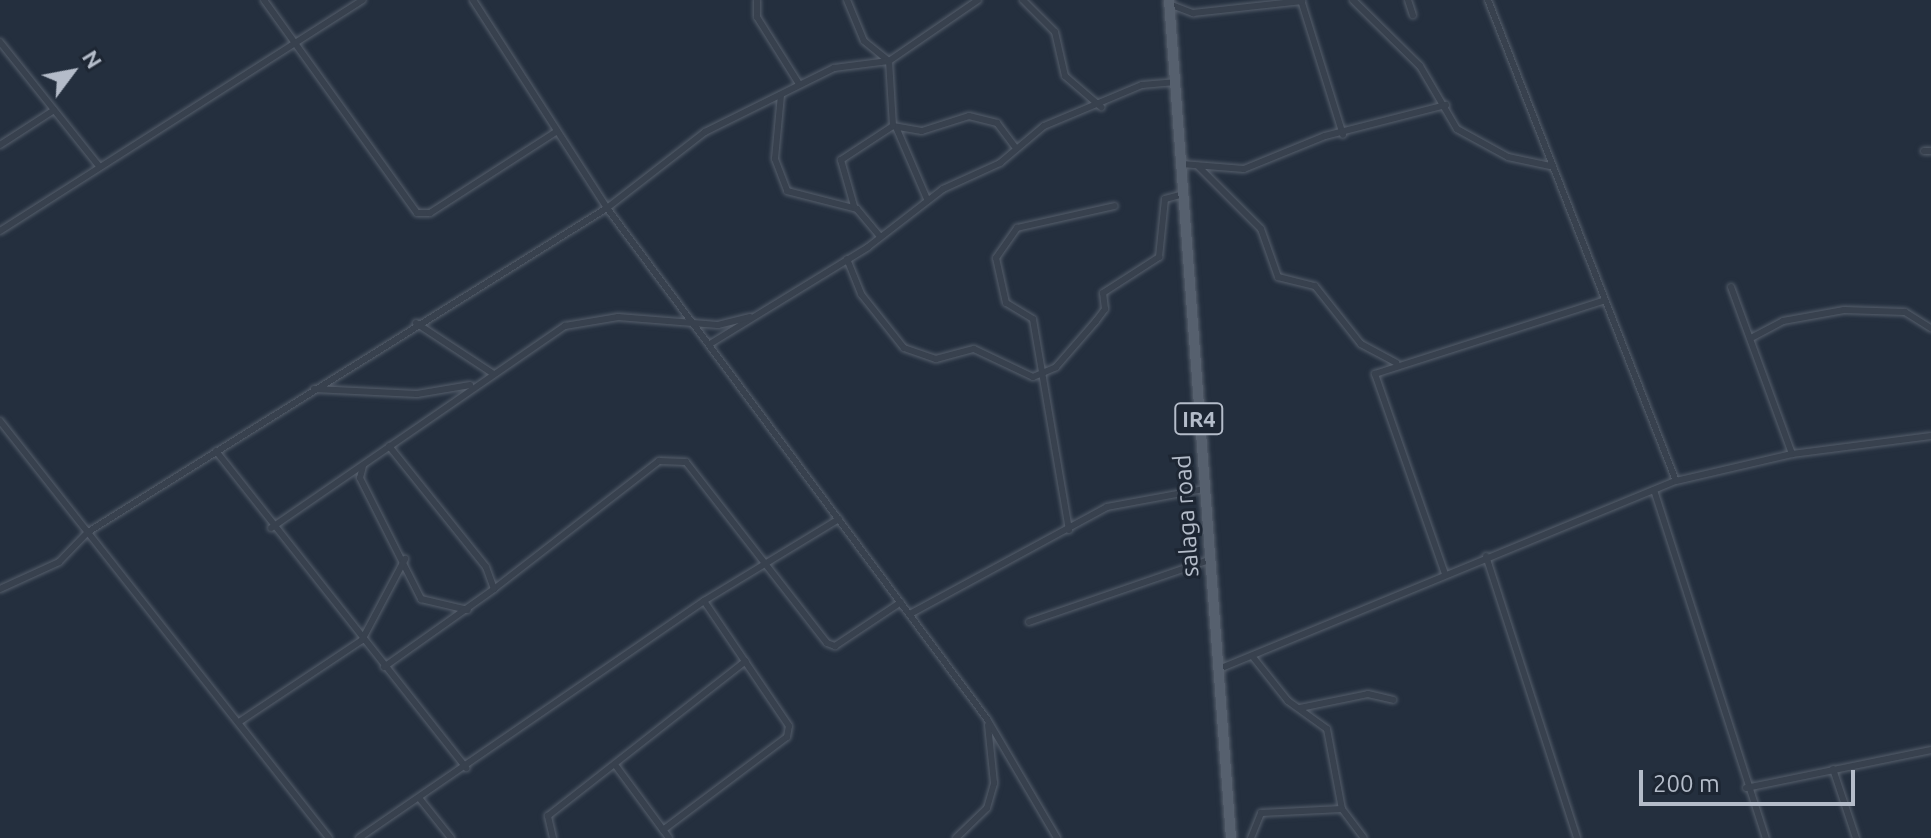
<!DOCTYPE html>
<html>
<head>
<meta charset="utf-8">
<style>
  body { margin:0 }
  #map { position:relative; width:1931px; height:838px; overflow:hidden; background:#242f3e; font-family:Ubuntu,sans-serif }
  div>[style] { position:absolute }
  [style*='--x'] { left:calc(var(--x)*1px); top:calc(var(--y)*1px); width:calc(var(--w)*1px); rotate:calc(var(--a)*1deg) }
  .roads { filter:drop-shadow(0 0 2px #565f6c) drop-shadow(0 0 2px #565f6c) }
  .street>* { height:6px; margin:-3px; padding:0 3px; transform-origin:3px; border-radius:3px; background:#38414e }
  .primary>* { height:10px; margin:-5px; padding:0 5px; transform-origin:5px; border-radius:5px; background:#56606e }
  span { translate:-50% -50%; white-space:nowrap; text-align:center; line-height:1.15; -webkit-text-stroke:6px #1d2633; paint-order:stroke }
  .shield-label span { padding:2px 6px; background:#1d2633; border:2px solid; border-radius:6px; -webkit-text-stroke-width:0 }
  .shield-label { font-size:22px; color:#b4bcc9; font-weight:700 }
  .street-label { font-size:24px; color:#b4bcc9 }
  .north { position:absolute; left:32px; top:32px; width:80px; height:80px; -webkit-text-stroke:6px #1d2633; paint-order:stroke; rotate:58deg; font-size:22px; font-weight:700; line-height:32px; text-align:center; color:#b4bcc9 }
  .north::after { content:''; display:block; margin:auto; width:28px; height:36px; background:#b4bcc9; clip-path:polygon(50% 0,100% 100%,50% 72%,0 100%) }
  .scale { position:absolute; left:1639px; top:770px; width:216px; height:36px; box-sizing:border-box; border:4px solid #b4bcc9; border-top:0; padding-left:10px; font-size:24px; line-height:28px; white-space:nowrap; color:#b4bcc9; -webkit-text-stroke:6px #1d2633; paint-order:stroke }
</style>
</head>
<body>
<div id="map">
  <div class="roads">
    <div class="street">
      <i style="--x:264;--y:0;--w:262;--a:54.3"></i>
      <i style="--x:417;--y:213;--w:13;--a:0"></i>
      <i style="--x:430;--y:213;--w:151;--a:-32.8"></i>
      <i style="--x:473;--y:0;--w:247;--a:57.2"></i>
      <i style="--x:607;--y:208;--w:637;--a:53.36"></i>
      <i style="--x:987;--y:719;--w:138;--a:59.5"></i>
      <i style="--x:757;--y:0;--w:17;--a:90"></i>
      <i style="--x:757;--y:17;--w:79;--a:57.9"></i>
      <i style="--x:847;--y:0;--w:44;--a:67.5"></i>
      <i style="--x:864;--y:41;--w:32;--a:39"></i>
      <i style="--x:1023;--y:0;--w:45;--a:45"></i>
      <i style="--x:1055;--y:32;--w:45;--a:77.2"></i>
      <i style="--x:1065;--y:76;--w:48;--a:40.7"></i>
      <i style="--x:1301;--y:0;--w:141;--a:72.7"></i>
      <i style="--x:1353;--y:0;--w:94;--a:44.6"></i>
      <i style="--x:1420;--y:66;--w:73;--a:59.6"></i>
      <i style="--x:1457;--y:129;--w:58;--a:28.8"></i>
      <i style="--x:1508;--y:157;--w:43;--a:12.1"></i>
      <i style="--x:1408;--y:0;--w:16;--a:72"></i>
      <i style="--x:1488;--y:0;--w:516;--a:68.65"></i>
      <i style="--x:1169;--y:4;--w:26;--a:21"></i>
      <i style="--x:1193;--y:13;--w:110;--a:-6.3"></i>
      <i style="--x:0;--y:42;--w:159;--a:51.4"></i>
      <i style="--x:781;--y:95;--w:64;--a:95.4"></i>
      <i style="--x:775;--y:159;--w:34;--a:69"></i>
      <i style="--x:787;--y:191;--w:72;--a:14.4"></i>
      <i style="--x:857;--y:209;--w:35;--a:50"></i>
      <i style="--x:893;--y:126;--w:29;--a:10"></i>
      <i style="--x:922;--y:131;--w:49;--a:-17.7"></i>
      <i style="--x:969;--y:116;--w:29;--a:14"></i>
      <i style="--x:997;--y:123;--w:30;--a:53"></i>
      <i style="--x:896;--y:127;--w:78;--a:66.7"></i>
      <i style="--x:0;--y:145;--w:64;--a:-32.9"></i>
      <i style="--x:1924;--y:151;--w:7;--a:0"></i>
      <i style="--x:1182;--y:164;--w:62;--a:4.6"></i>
      <i style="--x:1244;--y:169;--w:87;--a:-22.2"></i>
      <i style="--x:1325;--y:136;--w:125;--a:-14.4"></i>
      <i style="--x:1198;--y:166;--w:89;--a:45"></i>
      <i style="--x:1261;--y:229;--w:51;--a:70.5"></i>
      <i style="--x:1278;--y:277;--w:38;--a:14"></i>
      <i style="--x:1315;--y:286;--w:74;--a:51.6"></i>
      <i style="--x:1361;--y:344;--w:40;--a:28"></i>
      <i style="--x:854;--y:206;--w:48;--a:-105.8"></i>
      <i style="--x:841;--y:160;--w:62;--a:-33.2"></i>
      <i style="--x:893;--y:126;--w:65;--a:-93.5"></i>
      <i style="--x:0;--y:231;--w:430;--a:-32.5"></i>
      <i style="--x:847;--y:259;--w:38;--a:68"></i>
      <i style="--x:861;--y:294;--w:69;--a:51.5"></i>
      <i style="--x:904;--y:348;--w:34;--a:19"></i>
      <i style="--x:936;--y:359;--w:39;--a:-15"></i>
      <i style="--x:974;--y:349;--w:65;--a:25.4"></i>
      <i style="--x:1033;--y:377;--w:25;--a:-23"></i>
      <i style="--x:1056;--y:367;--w:61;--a:-49"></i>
      <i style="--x:1096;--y:321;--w:15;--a:-53"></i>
      <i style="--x:1105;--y:309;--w:16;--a:-97"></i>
      <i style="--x:1103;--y:293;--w:67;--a:-32.7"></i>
      <i style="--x:1159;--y:257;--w:58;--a:-84.1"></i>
      <i style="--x:1165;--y:199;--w:20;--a:-15"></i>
      <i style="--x:1731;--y:287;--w:178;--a:69.9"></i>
      <i style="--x:416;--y:323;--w:91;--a:33.3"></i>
      <i style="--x:1753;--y:337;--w:34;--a:-28"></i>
      <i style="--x:1783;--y:321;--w:62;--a:-10.2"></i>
      <i style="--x:1844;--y:310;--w:61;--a:1.9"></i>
      <i style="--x:1905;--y:312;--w:31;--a:32"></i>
      <i style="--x:710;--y:344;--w:185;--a:-31.5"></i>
      <i style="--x:868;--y:247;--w:95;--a:-37.7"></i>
      <i style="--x:943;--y:189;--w:63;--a:-24.5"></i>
      <i style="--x:1000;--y:163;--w:57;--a:-40.1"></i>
      <i style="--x:1044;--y:126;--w:106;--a:-22.7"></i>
      <i style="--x:1142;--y:85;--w:33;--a:-5"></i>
      <i style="--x:314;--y:389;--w:103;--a:2.8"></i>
      <i style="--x:417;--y:394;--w:54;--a:-9.6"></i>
      <i style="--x:0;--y:421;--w:531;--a:51.73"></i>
      <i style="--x:216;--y:451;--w:404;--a:51.7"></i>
      <i style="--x:363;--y:466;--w:12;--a:104"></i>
      <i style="--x:360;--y:478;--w:136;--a:63.2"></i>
      <i style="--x:421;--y:599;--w:48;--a:13.2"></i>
      <i style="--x:1654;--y:490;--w:366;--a:72.2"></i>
      <i style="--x:271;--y:528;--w:357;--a:-34.5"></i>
      <i style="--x:565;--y:326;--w:54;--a:-9.6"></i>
      <i style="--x:618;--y:317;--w:100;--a:4.6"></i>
      <i style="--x:718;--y:325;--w:33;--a:-14"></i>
      <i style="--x:1069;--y:530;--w:214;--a:-99.7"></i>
      <i style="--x:1033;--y:319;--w:31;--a:-149"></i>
      <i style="--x:1006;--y:303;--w:46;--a:-102.5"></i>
      <i style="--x:996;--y:258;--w:37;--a:-55"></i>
      <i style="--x:1017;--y:228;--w:100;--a:-12.7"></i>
      <i style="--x:1486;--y:556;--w:296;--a:72.1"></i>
      <i style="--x:1445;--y:574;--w:212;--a:-109.3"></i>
      <i style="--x:1375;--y:374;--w:238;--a:-17.8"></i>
      <i style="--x:0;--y:589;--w:65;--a:-24.6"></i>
      <i style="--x:59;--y:562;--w:42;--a:-46"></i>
      <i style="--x:88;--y:532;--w:612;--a:-31.98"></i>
      <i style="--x:607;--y:208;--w:124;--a:-37.8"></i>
      <i style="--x:705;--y:132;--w:144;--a:-26.4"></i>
      <i style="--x:834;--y:68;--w:55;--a:-7.3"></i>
      <i style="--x:889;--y:61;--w:108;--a:-34.4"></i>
      <i style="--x:494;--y:589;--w:209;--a:-37.8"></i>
      <i style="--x:659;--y:461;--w:27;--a:2"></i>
      <i style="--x:686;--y:462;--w:229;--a:52.1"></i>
      <i style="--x:827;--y:643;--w:9;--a:21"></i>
      <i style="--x:835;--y:646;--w:79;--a:-33.7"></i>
      <i style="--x:910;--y:614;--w:224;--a:-28.5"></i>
      <i style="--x:1107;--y:507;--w:99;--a:-10.5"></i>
      <i style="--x:1029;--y:622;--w:190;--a:-19"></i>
      <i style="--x:1253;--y:657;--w:56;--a:51.5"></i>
      <i style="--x:1288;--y:701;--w:48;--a:35.7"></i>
      <i style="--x:1327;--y:729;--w:81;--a:79.4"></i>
      <i style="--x:1342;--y:809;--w:36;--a:53"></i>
      <i style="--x:384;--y:667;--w:135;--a:-35.3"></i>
      <i style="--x:494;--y:589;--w:23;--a:-110"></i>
      <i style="--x:486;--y:567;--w:155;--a:-128.7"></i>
      <i style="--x:1219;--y:669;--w:494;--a:-22.4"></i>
      <i style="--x:1676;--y:481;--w:119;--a:-13.1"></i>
      <i style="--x:1792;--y:454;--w:140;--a:-7.4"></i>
      <i style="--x:1300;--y:708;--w:69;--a:-11.6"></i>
      <i style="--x:1368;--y:694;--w:26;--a:13"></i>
      <i style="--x:239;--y:722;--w:148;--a:-33.7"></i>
      <i style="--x:362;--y:640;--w:92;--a:-62"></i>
      <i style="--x:616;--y:766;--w:89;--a:53.6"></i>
      <i style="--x:1833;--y:769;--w:73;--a:71.6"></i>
      <i style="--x:1746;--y:788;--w:189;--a:-11.6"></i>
      <i style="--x:420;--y:799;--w:50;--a:51.5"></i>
      <i style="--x:663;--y:830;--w:155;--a:-36.9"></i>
      <i style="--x:787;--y:737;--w:11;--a:-80"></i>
      <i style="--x:789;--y:726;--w:151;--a:-124.2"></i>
      <i style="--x:359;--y:838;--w:419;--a:-34.5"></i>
      <i style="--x:704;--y:601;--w:158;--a:-31.3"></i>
      <i style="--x:553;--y:838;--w:23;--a:-103"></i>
      <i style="--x:548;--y:816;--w:251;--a:-38.1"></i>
      <i style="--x:956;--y:838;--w:43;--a:-44.1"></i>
      <i style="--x:987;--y:808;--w:26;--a:-74"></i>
      <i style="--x:994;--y:783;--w:58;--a:-95.9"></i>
      <i style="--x:1251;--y:838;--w:27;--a:-68"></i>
      <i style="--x:1261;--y:813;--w:81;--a:-2.8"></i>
    </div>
    <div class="primary">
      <i style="--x:1169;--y:0;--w:840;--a:85.77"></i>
    </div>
  </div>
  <div class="shield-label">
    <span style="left:1199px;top:419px">IR4</span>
  </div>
  <div class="street-label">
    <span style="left:1186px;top:516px;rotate:-94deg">salaga road</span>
  </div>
  <div class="north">N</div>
  <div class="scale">200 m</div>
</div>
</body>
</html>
